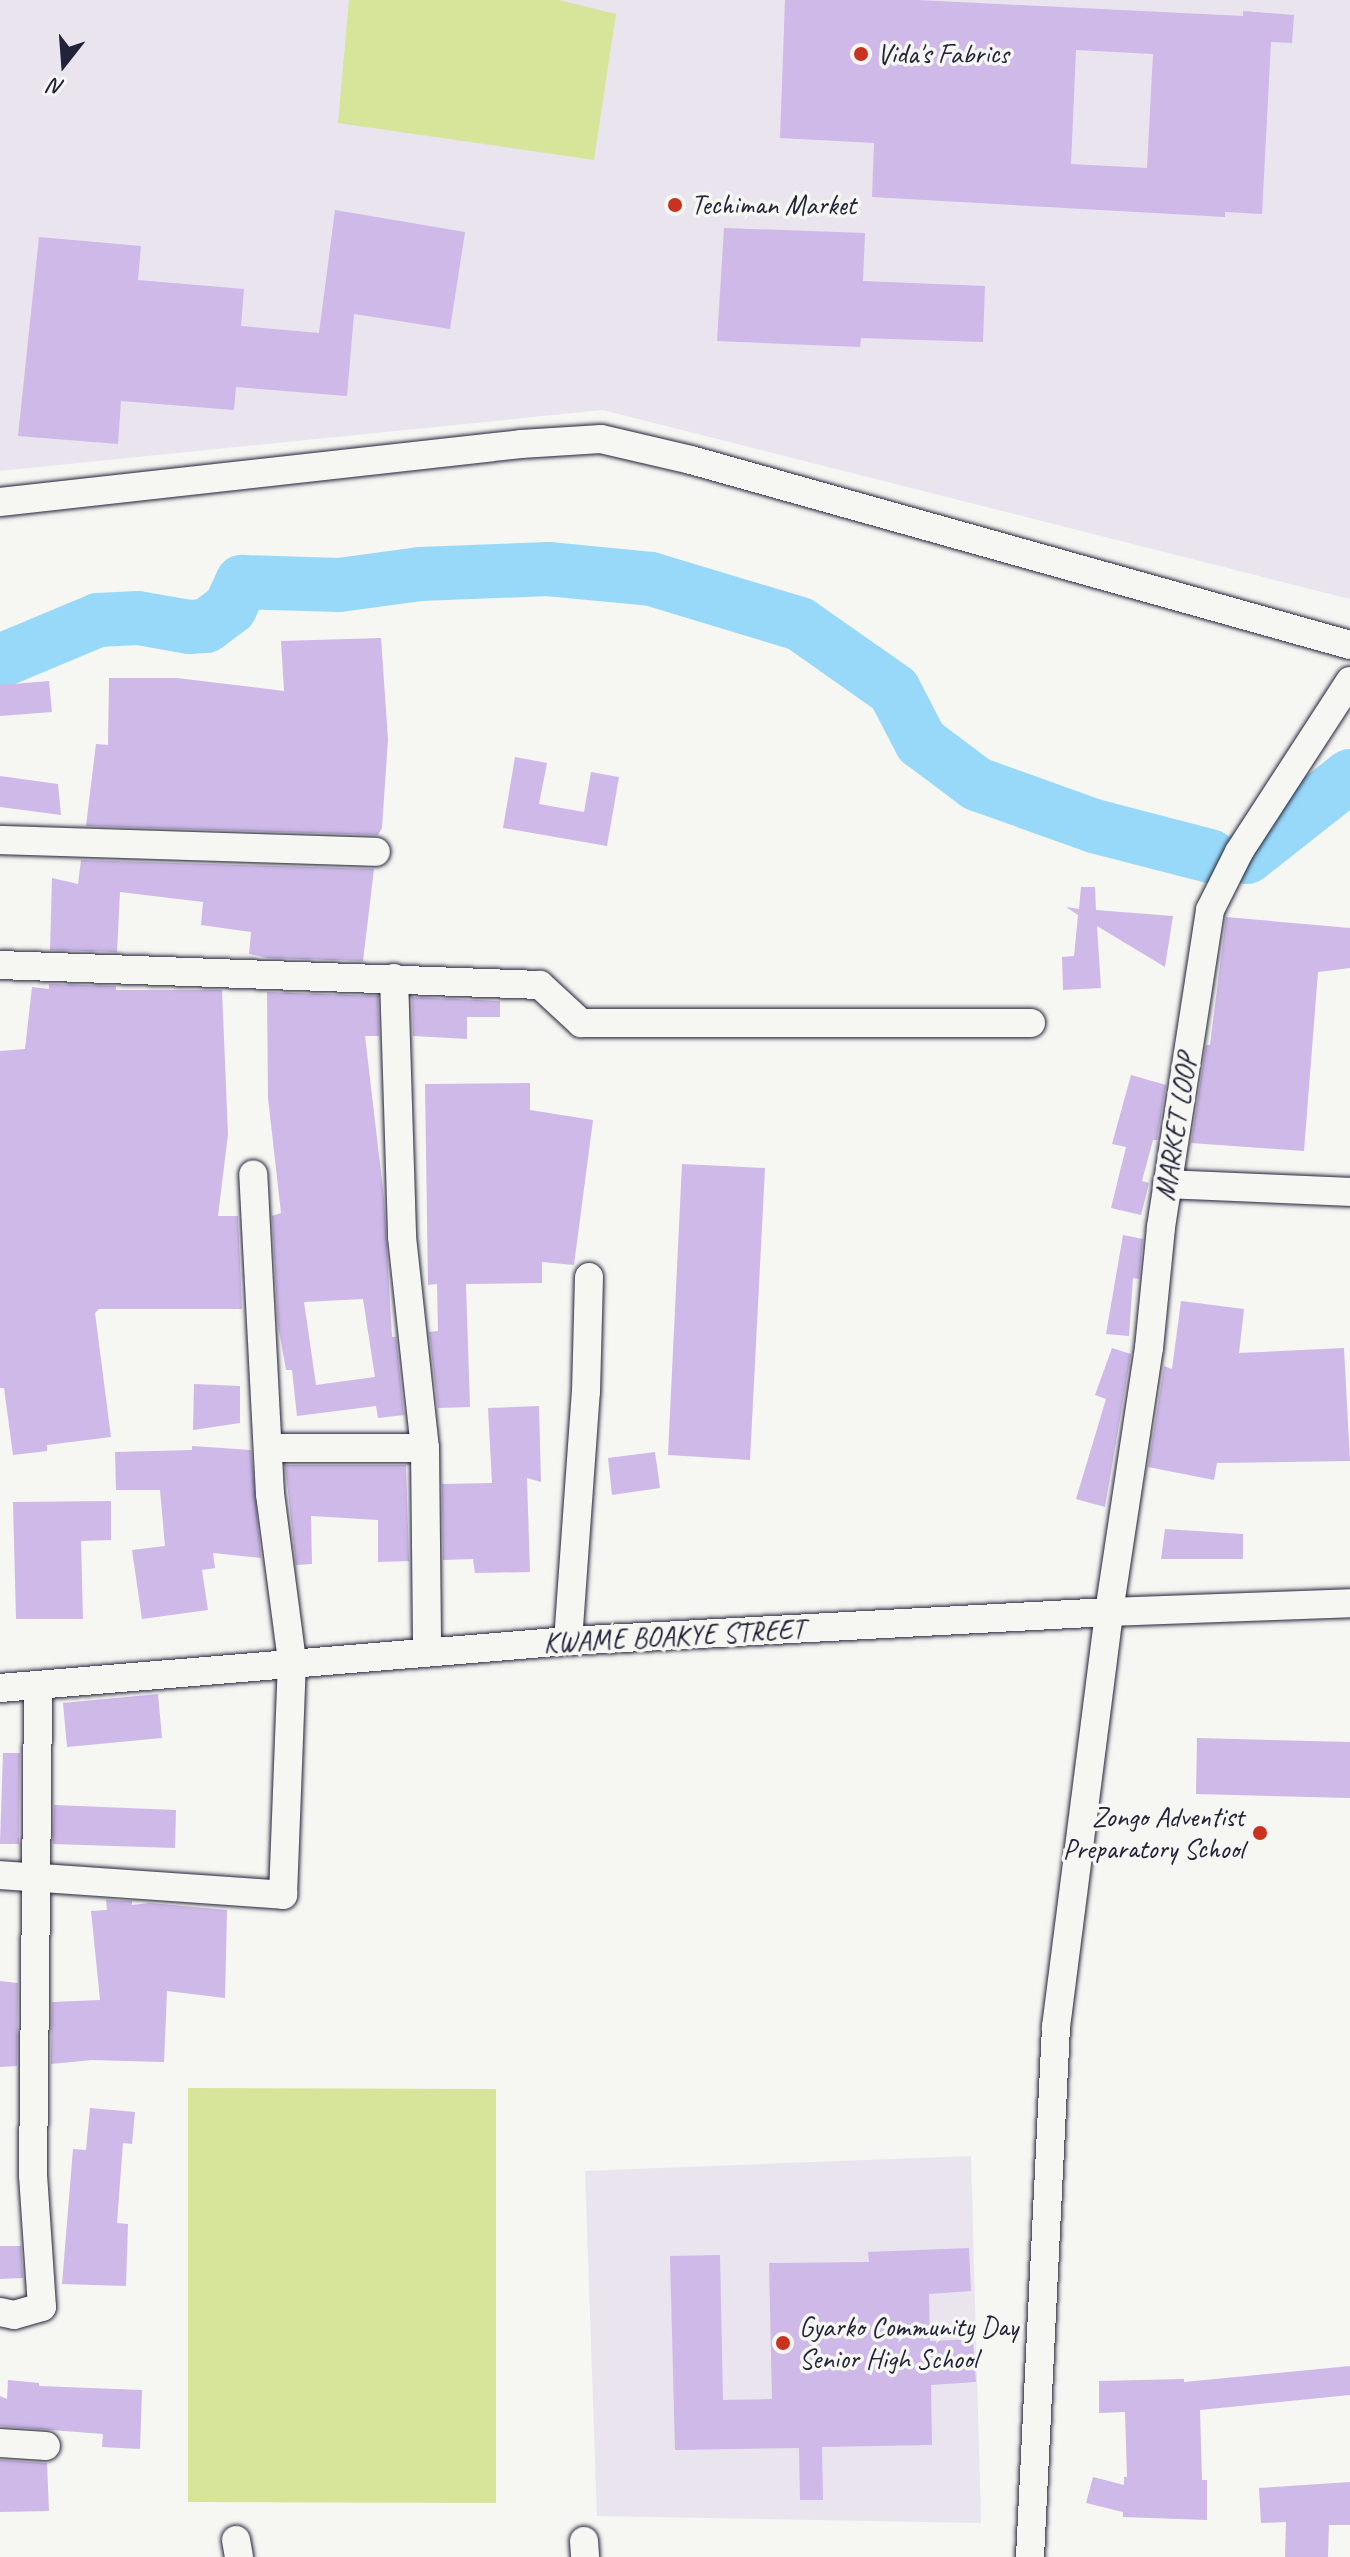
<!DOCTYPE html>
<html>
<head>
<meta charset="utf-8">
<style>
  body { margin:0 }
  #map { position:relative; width:1350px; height:2557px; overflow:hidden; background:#f6f6f2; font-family:Caveat,sans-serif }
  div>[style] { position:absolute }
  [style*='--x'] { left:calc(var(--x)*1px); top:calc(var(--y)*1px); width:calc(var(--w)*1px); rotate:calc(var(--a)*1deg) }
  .built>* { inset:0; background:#eae4ef }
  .green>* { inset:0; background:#d6e599 }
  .river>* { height:54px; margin:-27px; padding:0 27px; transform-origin:27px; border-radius:27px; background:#98d9fa }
  .building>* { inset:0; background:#ceb9e9 }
  .roads { filter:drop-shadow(0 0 2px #22223b) drop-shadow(0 0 2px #22223b) }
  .street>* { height:28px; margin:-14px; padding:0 14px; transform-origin:14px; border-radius:14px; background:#f6f6f2 }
  .dots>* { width:22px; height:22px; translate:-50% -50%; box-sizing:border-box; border:4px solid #f6f6f2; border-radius:50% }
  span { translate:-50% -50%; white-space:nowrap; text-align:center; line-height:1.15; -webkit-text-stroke:7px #f6f6f2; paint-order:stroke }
  .poi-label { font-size:28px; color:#22223b }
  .left { translate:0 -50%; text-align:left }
  .right { translate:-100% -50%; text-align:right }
  .street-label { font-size:28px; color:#22223b }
  .north { position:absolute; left:24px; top:24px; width:80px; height:80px; -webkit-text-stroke:6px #f6f6f2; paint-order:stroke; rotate:197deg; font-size:22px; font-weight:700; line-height:32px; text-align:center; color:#22223b }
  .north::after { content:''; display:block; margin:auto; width:28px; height:36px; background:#22223b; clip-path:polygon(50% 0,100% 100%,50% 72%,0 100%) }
</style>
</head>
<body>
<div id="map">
  <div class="built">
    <i style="clip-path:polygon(0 0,1350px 0,1350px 599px,603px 410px,0 471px)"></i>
    <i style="clip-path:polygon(971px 2156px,981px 2523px,597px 2516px,585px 2171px)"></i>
  </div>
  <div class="green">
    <i style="clip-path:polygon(349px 0,559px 0,616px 14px,594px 160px,338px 123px)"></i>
    <i style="clip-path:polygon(188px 2088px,496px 2089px,496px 2503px,188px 2502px)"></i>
  </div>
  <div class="river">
    <i style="--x:0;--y:661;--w:106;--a:-22.7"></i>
    <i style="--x:98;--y:620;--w:40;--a:-2.9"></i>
    <i style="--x:138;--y:618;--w:53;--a:9.8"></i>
    <i style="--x:190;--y:627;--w:16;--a:-4"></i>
    <i style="--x:206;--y:626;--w:30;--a:-37"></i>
    <i style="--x:230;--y:608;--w:29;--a:-65"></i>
    <i style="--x:242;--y:582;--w:97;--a:1.8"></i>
    <i style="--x:339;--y:585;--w:82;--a:-7.7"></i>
    <i style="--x:420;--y:574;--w:128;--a:-2.2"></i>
    <i style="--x:548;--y:569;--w:103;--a:5.5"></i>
    <i style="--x:651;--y:579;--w:156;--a:16.8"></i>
    <i style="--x:800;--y:624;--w:115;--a:35.1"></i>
    <i style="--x:894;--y:690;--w:59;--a:62.6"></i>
    <i style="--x:921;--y:742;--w:70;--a:36.9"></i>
    <i style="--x:977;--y:784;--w:124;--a:19.7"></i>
    <i style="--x:1094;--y:826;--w:120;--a:14.5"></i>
    <i style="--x:1247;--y:857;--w:131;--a:-38.2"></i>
  </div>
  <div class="building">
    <i style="clip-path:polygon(evenodd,785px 0,918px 0,1243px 16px,1243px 11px,1294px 15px,1292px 43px,1271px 42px,1262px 214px,1225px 212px,1225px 217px,872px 197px,874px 143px,780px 138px,785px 0,1076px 50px,1153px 54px,1147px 168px,1071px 164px,1076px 50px)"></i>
    <i style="clip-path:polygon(335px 210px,465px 232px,450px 329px,354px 314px,347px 396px,236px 387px,234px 410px,121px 401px,118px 444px,18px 436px,39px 237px,141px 246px,138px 280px,244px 289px,241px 326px,319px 333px)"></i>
    <i style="clip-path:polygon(724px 228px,865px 233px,863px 281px,985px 286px,983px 342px,861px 338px,860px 347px,717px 341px)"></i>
    <i style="clip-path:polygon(381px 638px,388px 739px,382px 828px,378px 835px,86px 826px,96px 744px,108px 745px,109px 678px,177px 678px,284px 691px,281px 641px)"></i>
    <i style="clip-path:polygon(49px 681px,52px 712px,0 716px,0 685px)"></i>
    <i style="clip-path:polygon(515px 757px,547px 763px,539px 804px,584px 812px,591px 772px,619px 777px,607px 846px,503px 828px)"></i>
    <i style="clip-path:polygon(0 776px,58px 784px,61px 815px,0 807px)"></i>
    <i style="clip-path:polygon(81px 860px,374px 869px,363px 961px,267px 958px,249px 954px,251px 932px,201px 925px,203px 902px,120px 892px,117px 952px,50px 950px,52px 878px,78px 884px)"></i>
    <i style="clip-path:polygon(1081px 887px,1095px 887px,1096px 910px,1173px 916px,1165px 967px,1097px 926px,1101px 988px,1063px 990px,1062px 957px,1074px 956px,1078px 915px,1066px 907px,1079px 909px)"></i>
    <i style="clip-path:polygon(1226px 917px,1350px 928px,1350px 968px,1318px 972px,1304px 1151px,1191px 1143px,1206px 1045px,1210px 1045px)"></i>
    <i style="clip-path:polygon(49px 984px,116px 986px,116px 990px,222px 990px,228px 1134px,218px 1216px,238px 1216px,242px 1309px,99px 1309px,95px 1313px,111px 1437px,47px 1445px,47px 1451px,13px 1455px,4px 1388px,0 1388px,0 1051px,25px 1049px,32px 987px,49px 989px)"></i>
    <i style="clip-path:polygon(evenodd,267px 992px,378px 996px,379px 1036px,365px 1036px,384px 1198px,392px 1337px,396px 1337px,404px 1415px,378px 1418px,376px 1406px,297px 1416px,292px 1370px,286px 1370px,278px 1325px,272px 1216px,281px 1213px,268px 1098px,267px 992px,363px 1299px,375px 1377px,316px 1385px,304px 1302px,363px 1299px)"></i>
    <i style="clip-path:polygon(412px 997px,500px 1001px,500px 1017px,467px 1017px,467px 1039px,413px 1036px)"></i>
    <i style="clip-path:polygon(1131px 1075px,1166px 1085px,1157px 1140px,1153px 1140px,1142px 1181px,1149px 1183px,1141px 1215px,1111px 1208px,1126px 1147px,1112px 1144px)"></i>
    <i style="clip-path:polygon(530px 1083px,530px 1110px,593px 1120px,574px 1265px,542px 1262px,542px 1283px,466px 1284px,470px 1407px,438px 1408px,429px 1332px,438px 1331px,437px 1284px,428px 1285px,425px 1084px)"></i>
    <i style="clip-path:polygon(682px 1164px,765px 1168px,750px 1460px,668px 1455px)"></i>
    <i style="clip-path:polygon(1123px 1235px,1143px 1239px,1139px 1279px,1133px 1278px,1129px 1336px,1106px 1334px)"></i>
    <i style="clip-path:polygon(1181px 1301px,1244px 1309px,1239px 1353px,1344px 1348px,1350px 1461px,1217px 1463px,1214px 1480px,1148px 1467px,1164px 1366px,1172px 1369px)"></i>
    <i style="clip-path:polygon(1112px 1348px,1131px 1354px,1105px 1507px,1076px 1499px,1106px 1399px,1095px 1395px)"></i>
    <i style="clip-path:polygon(194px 1384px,240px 1386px,240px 1423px,193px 1430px)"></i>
    <i style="clip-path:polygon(539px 1406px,541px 1482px,527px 1478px,530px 1572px,475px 1573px,473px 1559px,443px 1560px,442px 1484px,492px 1483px,488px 1408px)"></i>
    <i style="clip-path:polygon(192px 1446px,251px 1450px,261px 1558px,213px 1553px,215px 1568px,202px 1570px,208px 1610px,142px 1619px,132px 1550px,165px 1546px,160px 1490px,116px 1490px,115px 1452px,192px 1450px)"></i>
    <i style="clip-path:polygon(655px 1452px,660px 1488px,612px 1495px,608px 1458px)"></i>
    <i style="clip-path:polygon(285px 1465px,406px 1465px,409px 1561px,378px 1562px,378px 1520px,311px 1516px,312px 1564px,296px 1565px)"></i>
    <i style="clip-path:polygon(111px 1501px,111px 1540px,81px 1541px,83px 1619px,16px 1619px,13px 1502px)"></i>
    <i style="clip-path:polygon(1165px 1529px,1243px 1534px,1243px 1559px,1161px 1559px)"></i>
    <i style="clip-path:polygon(158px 1694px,162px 1738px,67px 1747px,63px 1703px)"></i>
    <i style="clip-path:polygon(1197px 1738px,1350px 1742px,1350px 1798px,1196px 1794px)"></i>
    <i style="clip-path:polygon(3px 1753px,20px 1753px,19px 1844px,0 1844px)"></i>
    <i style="clip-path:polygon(54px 1805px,176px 1810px,175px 1848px,53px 1844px)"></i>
    <i style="clip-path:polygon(106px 1900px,132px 1901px,132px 1905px,150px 1903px,227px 1910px,225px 1998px,167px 1991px,164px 2062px,92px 2060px,51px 2064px,52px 2002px,100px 2000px,91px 1911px,107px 1910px)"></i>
    <i style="clip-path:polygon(0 1981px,18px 1983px,17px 2066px,0 2067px)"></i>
    <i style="clip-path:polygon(90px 2108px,135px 2112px,132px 2144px,123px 2143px,117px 2223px,128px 2224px,126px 2286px,62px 2284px,73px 2149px,86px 2150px)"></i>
    <i style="clip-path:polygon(0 2246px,21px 2246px,23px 2278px,0 2279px)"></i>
    <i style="clip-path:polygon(969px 2248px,971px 2291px,929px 2294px,930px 2341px,973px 2339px,976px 2382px,931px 2385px,932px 2445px,822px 2447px,823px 2500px,800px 2500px,799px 2448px,675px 2450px,670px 2256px,720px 2255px,723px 2400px,772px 2399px,769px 2263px,869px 2262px,868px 2252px)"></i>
    <i style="clip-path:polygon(1350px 2366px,1350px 2395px,1200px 2410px,1202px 2480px,1207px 2480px,1207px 2520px,1123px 2517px,1123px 2512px,1086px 2503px,1093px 2477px,1124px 2485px,1124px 2477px,1127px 2477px,1125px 2412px,1099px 2413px,1099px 2381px,1184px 2379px,1184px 2382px)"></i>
    <i style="clip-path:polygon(8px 2380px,39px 2383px,39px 2386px,142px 2390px,140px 2449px,102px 2447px,103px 2434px,0 2426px,0 2396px,7px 2399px)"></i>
    <i style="clip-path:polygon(0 2460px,47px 2463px,49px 2511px,0 2512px)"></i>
    <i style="clip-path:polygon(1350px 2482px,1350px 2525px,1329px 2525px,1328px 2557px,1285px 2557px,1286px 2522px,1261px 2523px,1259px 2488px)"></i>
  </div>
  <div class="roads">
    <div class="street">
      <i style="--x:0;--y:502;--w:524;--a:-6.35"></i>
      <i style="--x:521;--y:444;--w:80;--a:-3.6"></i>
      <i style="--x:601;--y:439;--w:92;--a:13.1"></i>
      <i style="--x:691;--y:460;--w:684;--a:15.68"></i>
      <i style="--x:0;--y:840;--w:376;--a:1.8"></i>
      <i style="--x:0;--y:965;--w:540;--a:2.12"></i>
      <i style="--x:540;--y:985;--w:56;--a:42.8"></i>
      <i style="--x:581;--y:1023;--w:450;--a:0"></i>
      <i style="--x:394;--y:978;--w:259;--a:88.2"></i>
      <i style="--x:402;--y:1237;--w:212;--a:83.8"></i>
      <i style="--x:425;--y:1448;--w:203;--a:89.4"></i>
      <i style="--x:1167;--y:1184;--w:183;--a:2.5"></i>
      <i style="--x:268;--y:1448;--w:157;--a:0"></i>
      <i style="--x:568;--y:1641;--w:250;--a:-85.9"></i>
      <i style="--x:586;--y:1392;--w:115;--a:-88.5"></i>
      <i style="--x:0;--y:1688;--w:570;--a:-4.73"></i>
      <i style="--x:568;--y:1641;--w:542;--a:-3.07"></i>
      <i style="--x:1109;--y:1612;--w:241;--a:-2.1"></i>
      <i style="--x:0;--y:1875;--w:284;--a:4"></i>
      <i style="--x:283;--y:1895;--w:234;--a:-87.8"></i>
      <i style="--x:292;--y:1661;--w:168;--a:-97.5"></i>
      <i style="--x:270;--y:1494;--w:320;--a:-93"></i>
      <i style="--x:0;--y:2312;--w:14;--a:12"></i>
      <i style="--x:14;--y:2315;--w:29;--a:-16"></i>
      <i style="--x:42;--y:2307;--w:132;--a:-93.9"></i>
      <i style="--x:33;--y:2175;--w:490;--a:-89.4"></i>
      <i style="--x:0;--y:2443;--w:46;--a:3.7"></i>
      <i style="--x:236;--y:2540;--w:17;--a:80"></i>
      <i style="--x:584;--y:2541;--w:16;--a:86"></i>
      <i style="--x:1030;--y:2557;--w:531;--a:-87.19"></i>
      <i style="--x:1056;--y:2027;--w:418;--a:-82.7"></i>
      <i style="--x:1109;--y:1612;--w:267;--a:-81.4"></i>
      <i style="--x:1149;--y:1348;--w:122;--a:-84.3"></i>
      <i style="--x:1161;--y:1227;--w:321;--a:-81.2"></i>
      <i style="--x:1210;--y:910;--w:65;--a:-63.4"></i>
      <i style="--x:1239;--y:852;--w:204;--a:-57"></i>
    </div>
  </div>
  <div class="dots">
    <i style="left:861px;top:54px;background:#c8321e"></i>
    <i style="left:675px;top:205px;background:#c8321e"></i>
    <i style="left:1260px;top:1833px;background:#c8321e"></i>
    <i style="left:783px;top:2343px;background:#c8321e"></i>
  </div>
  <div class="poi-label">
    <span class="left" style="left:877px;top:54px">Vida's Fabrics</span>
    <span class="left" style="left:691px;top:205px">Techiman Market</span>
    <span class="right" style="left:1244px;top:1833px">Zongo Adventist<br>Preparatory School</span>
    <span class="left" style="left:799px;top:2343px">Gyarko Community Day<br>Senior High School</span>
  </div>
  <div class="street-label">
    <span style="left:1176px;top:1127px;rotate:-81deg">MARKET LOOP</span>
    <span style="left:674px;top:1636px;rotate:-3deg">KWAME BOAKYE STREET</span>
  </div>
  <div class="north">N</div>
</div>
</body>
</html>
